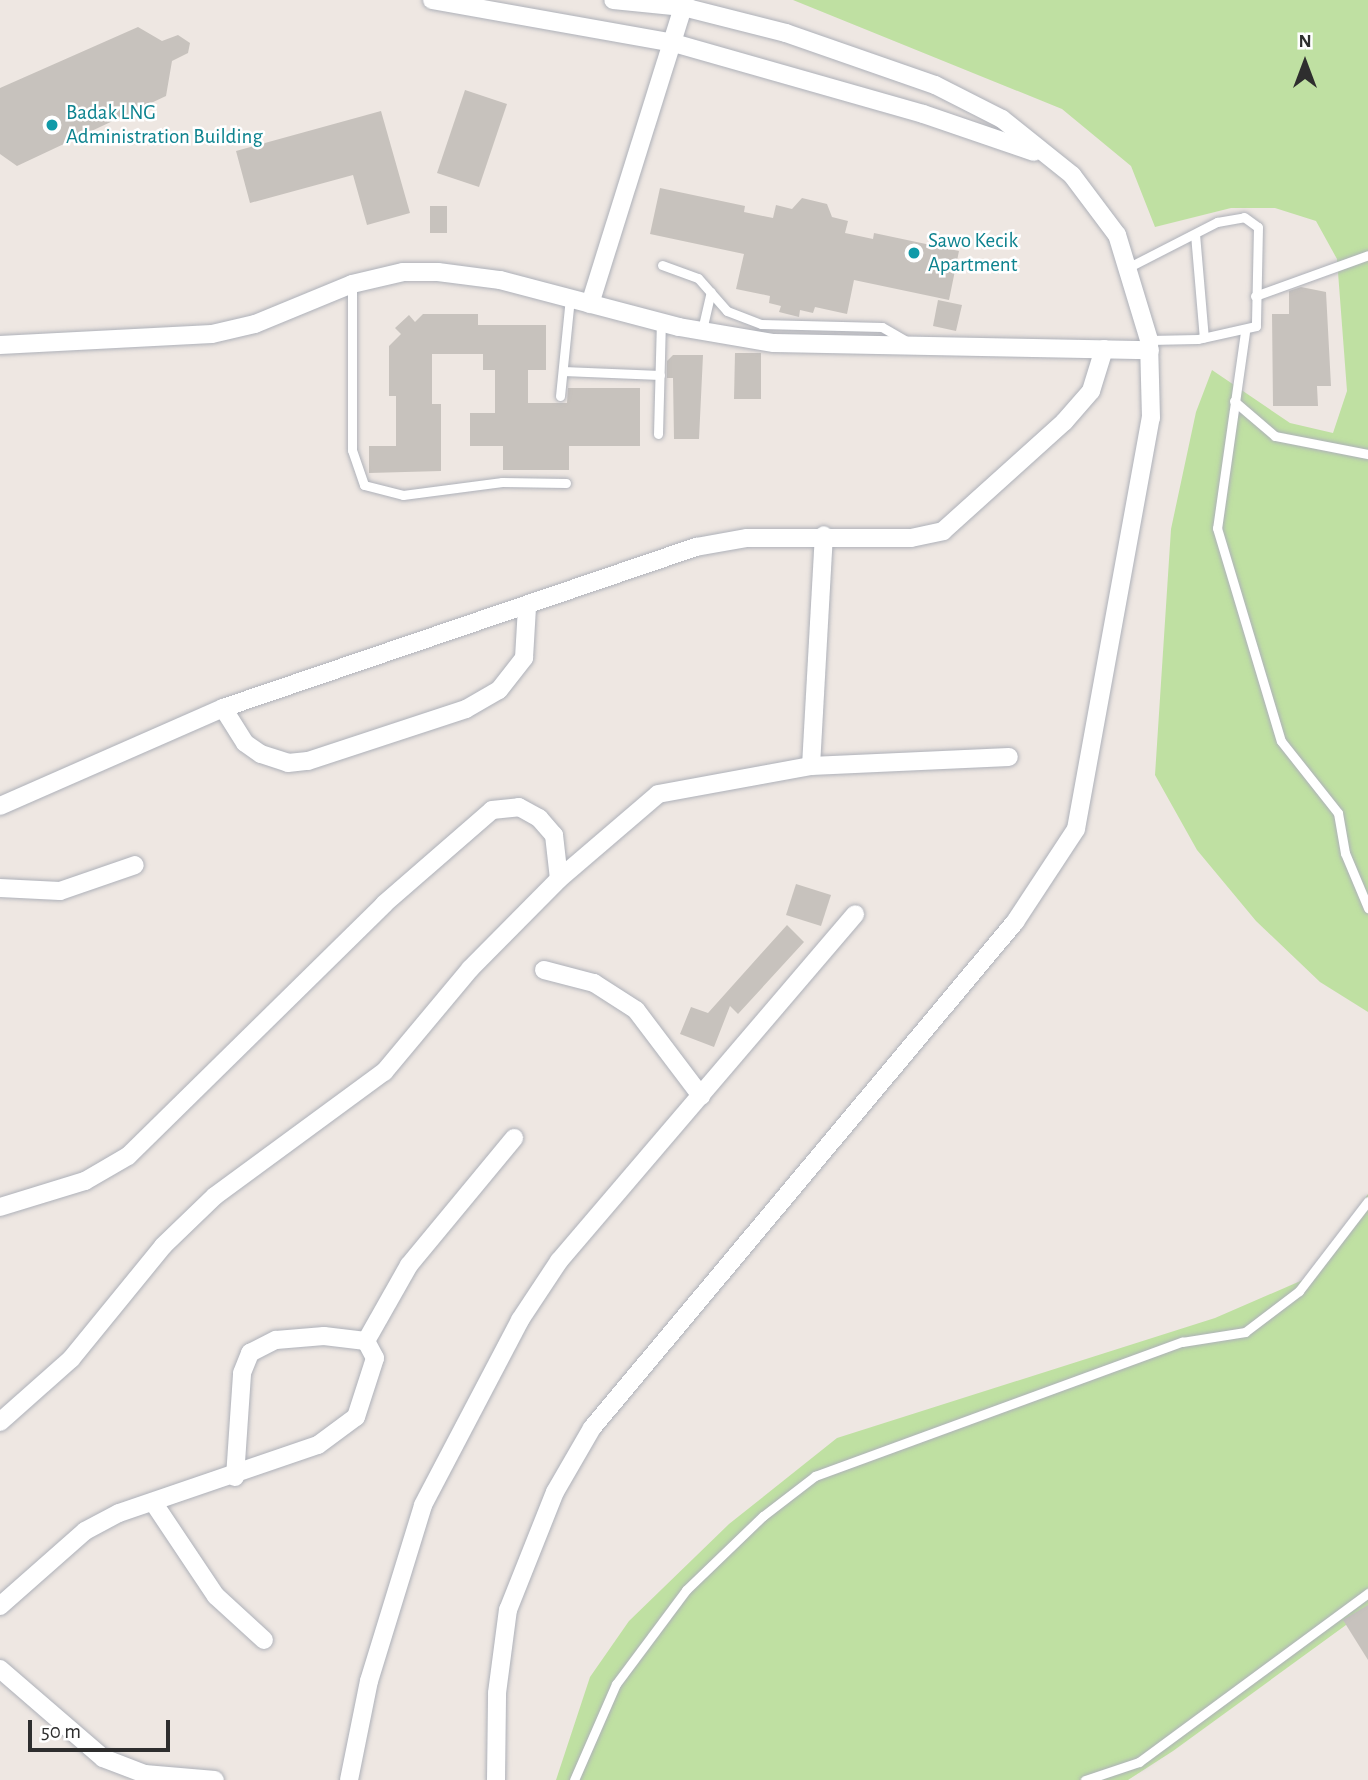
<!DOCTYPE html>
<html>
<head>
<meta charset="utf-8">
<style>
  body { margin:0 }
  #map { position:relative; width:1368px; height:1780px; overflow:hidden; background:#eee7e2; font-family:"Alegreya Sans",sans-serif }
  div>[style] { position:absolute }
  [style*='--x'] { left:calc(var(--x)*1px); top:calc(var(--y)*1px); width:calc(var(--w)*1px); rotate:calc(var(--a)*1deg) }
  .green>* { inset:0; background:#bfe0a2 }
  .building>* { inset:0; background:#c7c2bd }
  .roads { filter:drop-shadow(0 0 2px #aeb1b9) drop-shadow(0 0 2px #aeb1b9) }
  .service>* { height:9px; margin:-4.5px; padding:0 4.5px; transform-origin:4.5px; border-radius:4.5px; background:#fff }
  .minor>* { height:18px; margin:-9px; padding:0 9px; transform-origin:9px; border-radius:9px; background:#fff }
  .dots>* { width:19px; height:19px; translate:-50% -50%; box-sizing:border-box; border:4px solid #fff; border-radius:50% }
  span { translate:-50% -50%; white-space:nowrap; text-align:center; line-height:1.15; -webkit-text-stroke:5px #fff; paint-order:stroke }
  .culture-label { font-size:21px; color:#0d838f }
  .left { translate:0 -50%; text-align:left }
  .north { position:absolute; left:1270px; top:28px; width:70px; height:70px; -webkit-text-stroke:5px #fff; paint-order:stroke; rotate:0deg; font-size:19px; font-weight:700; line-height:28px; text-align:center; color:#2e2e2e }
  .north::after { content:''; display:block; margin:auto; width:24px; height:32px; background:#2e2e2e; clip-path:polygon(50% 0,100% 100%,50% 72%,0 100%) }
  .scale { position:absolute; left:28px; top:1720px; width:142px; height:32px; box-sizing:border-box; border:4px solid #2e2e2e; border-top:0; padding-left:9px; font-size:21px; line-height:24px; white-space:nowrap; color:#2e2e2e; -webkit-text-stroke:5px #fff; paint-order:stroke }
</style>
</head>
<body>
<div id="map">
  <div class="green">
    <i style="clip-path:polygon(793px 0,1368px 0,1368px 1012px,1320px 982px,1256px 921px,1197px 850px,1155px 775px,1171px 529px,1196px 412px,1212px 370px,1290px 423px,1333px 433px,1347px 391px,1337px 259px,1316px 221px,1275px 208px,1231px 208px,1155px 227px,1131px 166px,1062px 109px)"></i>
    <i style="clip-path:polygon(1368px 1194px,1368px 1609px,1173px 1751px,1128px 1780px,556px 1780px,590px 1677px,629px 1621px,729px 1524px,837px 1438px,1215px 1318px,1312px 1276px)"></i>
  </div>
  <div class="building">
    <i style="clip-path:polygon(138px 27px,162px 41px,178px 35px,190px 43px,188px 53px,172px 61px,166px 96px,17px 166px,0 154px,0 88px)"></i>
    <i style="clip-path:polygon(465px 90px,507px 104px,479px 187px,437px 173px)"></i>
    <i style="clip-path:polygon(381px 111px,410px 213px,367px 225px,353px 175px,250px 203px,236px 151px)"></i>
    <i style="clip-path:polygon(660px 188px,745px 206px,744px 212px,773px 218px,776px 205px,792px 209px,802px 198px,827px 204px,832px 217px,848px 221px,845px 233px,873px 239px,874px 233px,959px 251px,949px 300px,854px 280px,847px 314px,815px 307px,813px 313px,800px 310px,799px 317px,779px 312px,781px 306px,769px 303px,770px 296px,736px 289px,744px 254px,650px 234px)"></i>
    <i style="clip-path:polygon(430px 206px,447px 206px,447px 233px,430px 233px)"></i>
    <i style="clip-path:polygon(1301px 287px,1326px 292px,1331px 386px,1317px 386px,1318px 406px,1273px 406px,1272px 314px,1289px 314px,1289px 291px)"></i>
    <i style="clip-path:polygon(938px 300px,962px 305px,956px 331px,933px 326px)"></i>
    <i style="clip-path:polygon(423px 314px,478px 314px,478px 325px,546px 325px,546px 370px,528px 370px,528px 403px,567px 403px,568px 388px,640px 388px,640px 446px,569px 446px,569px 470px,503px 470px,503px 446px,470px 446px,470px 413px,495px 413px,495px 370px,483px 370px,483px 354px,432px 354px,432px 404px,441px 404px,441px 471px,369px 473px,369px 446px,396px 446px,396px 396px,389px 396px,389px 346px,401px 334px,395px 328px,409px 315px,415px 322px)"></i>
    <i style="clip-path:polygon(735px 353px,761px 353px,761px 399px,734px 399px)"></i>
    <i style="clip-path:polygon(673px 355px,703px 355px,699px 439px,674px 439px,673px 378px,667px 378px,667px 361px)"></i>
    <i style="clip-path:polygon(796px 884px,831px 895px,821px 926px,786px 915px)"></i>
    <i style="clip-path:polygon(787px 925px,804px 942px,738px 1014px,730px 1006px,714px 1047px,680px 1034px,691px 1007px,708px 1013px)"></i>
    <i style="clip-path:polygon(1368px 1605px,1368px 1660px,1343px 1620px)"></i>
  </div>
  <div class="roads">
    <div class="service">
      <i style="--x:1195;--y:234;--w:104;--a:85.1"></i>
      <i style="--x:662;--y:265;--w:38;--a:20"></i>
      <i style="--x:698;--y:278;--w:44;--a:48.7"></i>
      <i style="--x:727;--y:311;--w:36;--a:21"></i>
      <i style="--x:761;--y:324;--w:121;--a:1.4"></i>
      <i style="--x:882;--y:327;--w:34;--a:30"></i>
      <i style="--x:1131;--y:266;--w:97;--a:-27.1"></i>
      <i style="--x:1217;--y:222;--w:27;--a:-10"></i>
      <i style="--x:1244;--y:217;--w:17;--a:36"></i>
      <i style="--x:1258;--y:227;--w:99;--a:91.2"></i>
      <i style="--x:1256;--y:326;--w:59;--a:167.4"></i>
      <i style="--x:1198;--y:339;--w:49;--a:178.8"></i>
      <i style="--x:352;--y:284;--w:166;--a:90"></i>
      <i style="--x:352;--y:450;--w:37;--a:71"></i>
      <i style="--x:364;--y:485;--w:40;--a:14.4"></i>
      <i style="--x:403;--y:495;--w:100;--a:-7.5"></i>
      <i style="--x:502;--y:482;--w:64;--a:0.9"></i>
      <i style="--x:1255;--y:296;--w:120;--a:-19.9"></i>
      <i style="--x:702;--y:330;--w:39;--a:-77"></i>
      <i style="--x:1245;--y:332;--w:198;--a:98.1"></i>
      <i style="--x:1217;--y:528;--w:222;--a:73.3"></i>
      <i style="--x:1281;--y:741;--w:92;--a:51.6"></i>
      <i style="--x:1338;--y:813;--w:41;--a:80.1"></i>
      <i style="--x:1345;--y:853;--w:60;--a:67.3"></i>
      <i style="--x:563;--y:371;--w:97;--a:2.4"></i>
      <i style="--x:560;--y:396;--w:100;--a:-84.2"></i>
      <i style="--x:1234;--y:401;--w:54;--a:40.5"></i>
      <i style="--x:1275;--y:436;--w:95;--a:11"></i>
      <i style="--x:658;--y:434;--w:112;--a:-88.5"></i>
      <i style="--x:574;--y:1780;--w:105;--a:-66.4"></i>
      <i style="--x:616;--y:1684;--w:117;--a:-53.3"></i>
      <i style="--x:686;--y:1590;--w:107;--a:-43.9"></i>
      <i style="--x:763;--y:1516;--w:66;--a:-37.6"></i>
      <i style="--x:815;--y:1476;--w:391;--a:-20.1"></i>
      <i style="--x:1182;--y:1342;--w:64;--a:-9"></i>
      <i style="--x:1245;--y:1332;--w:68;--a:-37.2"></i>
      <i style="--x:1299;--y:1291;--w:113;--a:-52.5"></i>
      <i style="--x:1085;--y:1780;--w:57;--a:-18.4"></i>
      <i style="--x:1139;--y:1762;--w:285;--a:-36.4"></i>
    </div>
    <div class="minor">
      <i style="--x:432;--y:0;--w:246;--a:10.1"></i>
      <i style="--x:674;--y:43;--w:259;--a:15.9"></i>
      <i style="--x:923;--y:114;--w:117;--a:18.9"></i>
      <i style="--x:590;--y:304;--w:318;--a:-72.6"></i>
      <i style="--x:0;--y:345;--w:212;--a:-3"></i>
      <i style="--x:212;--y:334;--w:44;--a:-13.1"></i>
      <i style="--x:255;--y:324;--w:105;--a:-22.4"></i>
      <i style="--x:352;--y:284;--w:52;--a:-13.2"></i>
      <i style="--x:403;--y:272;--w:35;--a:0"></i>
      <i style="--x:438;--y:272;--w:63;--a:7.4"></i>
      <i style="--x:500;--y:280;--w:185;--a:14.7"></i>
      <i style="--x:679;--y:327;--w:96;--a:9.6"></i>
      <i style="--x:774;--y:343;--w:376;--a:1.1"></i>
      <i style="--x:223;--y:708;--w:41;--a:57.8"></i>
      <i style="--x:245;--y:743;--w:19;--a:35"></i>
      <i style="--x:261;--y:754;--w:28;--a:18"></i>
      <i style="--x:288;--y:763;--w:20;--a:-6"></i>
      <i style="--x:308;--y:761;--w:166;--a:-18.2"></i>
      <i style="--x:466;--y:709;--w:38;--a:-30"></i>
      <i style="--x:499;--y:690;--w:41;--a:-52"></i>
      <i style="--x:524;--y:658;--w:50;--a:-86.6"></i>
      <i style="--x:811;--y:766;--w:231;--a:-86.8"></i>
      <i style="--x:0;--y:806;--w:244;--a:-23.7"></i>
      <i style="--x:223;--y:708;--w:500;--a:-18.8"></i>
      <i style="--x:696;--y:547;--w:52;--a:-10"></i>
      <i style="--x:747;--y:538;--w:164;--a:0"></i>
      <i style="--x:911;--y:538;--w:33;--a:-12"></i>
      <i style="--x:943;--y:531;--w:163;--a:-42"></i>
      <i style="--x:1064;--y:422;--w:41;--a:-48.9"></i>
      <i style="--x:1091;--y:391;--w:44;--a:-72.8"></i>
      <i style="--x:0;--y:888;--w:60;--a:2.9"></i>
      <i style="--x:60;--y:891;--w:79;--a:-19.1"></i>
      <i style="--x:544;--y:970;--w:52;--a:14.6"></i>
      <i style="--x:594;--y:983;--w:50;--a:32.7"></i>
      <i style="--x:636;--y:1010;--w:108;--a:52.9"></i>
      <i style="--x:0;--y:1207;--w:89;--a:-17"></i>
      <i style="--x:85;--y:1181;--w:50;--a:-30.2"></i>
      <i style="--x:128;--y:1156;--w:359;--a:-44.5"></i>
      <i style="--x:384;--y:904;--w:143;--a:-41"></i>
      <i style="--x:492;--y:810;--w:27;--a:-6"></i>
      <i style="--x:519;--y:807;--w:23;--a:29"></i>
      <i style="--x:539;--y:818;--w:23;--a:49"></i>
      <i style="--x:554;--y:835;--w:44;--a:83.5"></i>
      <i style="--x:366;--y:1341;--w:87;--a:-60.5"></i>
      <i style="--x:409;--y:1265;--w:165;--a:-50.4"></i>
      <i style="--x:0;--y:1422;--w:95;--a:-41.6"></i>
      <i style="--x:71;--y:1359;--w:146;--a:-50.8"></i>
      <i style="--x:163;--y:1246;--w:72;--a:-43.9"></i>
      <i style="--x:215;--y:1196;--w:210;--a:-36.3"></i>
      <i style="--x:384;--y:1072;--w:134;--a:-50.1"></i>
      <i style="--x:470;--y:969;--w:127;--a:-45.3"></i>
      <i style="--x:559;--y:879;--w:130;--a:-40.6"></i>
      <i style="--x:658;--y:794;--w:156;--a:-10.4"></i>
      <i style="--x:811;--y:766;--w:198;--a:-2.6"></i>
      <i style="--x:235;--y:1477;--w:104;--a:-86.1"></i>
      <i style="--x:242;--y:1373;--w:22;--a:-68"></i>
      <i style="--x:250;--y:1353;--w:29;--a:-27"></i>
      <i style="--x:276;--y:1340;--w:48;--a:-4.8"></i>
      <i style="--x:324;--y:1336;--w:42;--a:6.8"></i>
      <i style="--x:153;--y:1502;--w:113;--a:56.2"></i>
      <i style="--x:216;--y:1596;--w:65;--a:42.5"></i>
      <i style="--x:0;--y:1606;--w:113;--a:-41.4"></i>
      <i style="--x:85;--y:1531;--w:38;--a:-28"></i>
      <i style="--x:119;--y:1513;--w:210;--a:-18.9"></i>
      <i style="--x:318;--y:1445;--w:47;--a:-36.4"></i>
      <i style="--x:356;--y:1417;--w:62;--a:-72.1"></i>
      <i style="--x:375;--y:1358;--w:19;--a:-118"></i>
      <i style="--x:0;--y:1669;--w:136;--a:40.8"></i>
      <i style="--x:103;--y:1758;--w:45;--a:20.9"></i>
      <i style="--x:145;--y:1774;--w:70;--a:4.9"></i>
      <i style="--x:349;--y:1780;--w:101;--a:-78.6"></i>
      <i style="--x:369;--y:1681;--w:184;--a:-72.9"></i>
      <i style="--x:423;--y:1505;--w:209;--a:-62.3"></i>
      <i style="--x:520;--y:1320;--w:71;--a:-56.5"></i>
      <i style="--x:559;--y:1261;--w:456;--a:-49.5"></i>
      <i style="--x:496;--y:1780;--w:87;--a:-89.3"></i>
      <i style="--x:497;--y:1693;--w:84;--a:-82.5"></i>
      <i style="--x:508;--y:1610;--w:127;--a:-68.3"></i>
      <i style="--x:555;--y:1492;--w:74;--a:-60"></i>
      <i style="--x:592;--y:1428;--w:660;--a:-50.11"></i>
      <i style="--x:1015;--y:922;--w:111;--a:-56.7"></i>
      <i style="--x:1076;--y:829;--w:418;--a:-79.7"></i>
      <i style="--x:1151;--y:418;--w:78;--a:-91.5"></i>
      <i style="--x:1149;--y:340;--w:110;--a:-106.9"></i>
      <i style="--x:1117;--y:235;--w:75;--a:-126.9"></i>
      <i style="--x:1072;--y:175;--w:90;--a:-141.3"></i>
      <i style="--x:1002;--y:119;--w:75;--a:-153.1"></i>
      <i style="--x:935;--y:85;--w:158;--a:-160.8"></i>
      <i style="--x:786;--y:33;--w:106;--a:-165.8"></i>
      <i style="--x:683;--y:7;--w:70;--a:-174.3"></i>
    </div>
  </div>
  <div class="dots">
    <i style="left:52px;top:125px;background:#0f9aa8"></i>
    <i style="left:914px;top:253px;background:#0f9aa8"></i>
  </div>
  <div class="culture-label">
    <span class="left" style="left:66px;top:125px">Badak LNG<br>Administration Building</span>
    <span class="left" style="left:928px;top:253px">Sawo Kecik<br>Apartment</span>
  </div>
  <div class="north">N</div>
  <div class="scale">50 m</div>
</div>
</body>
</html>
